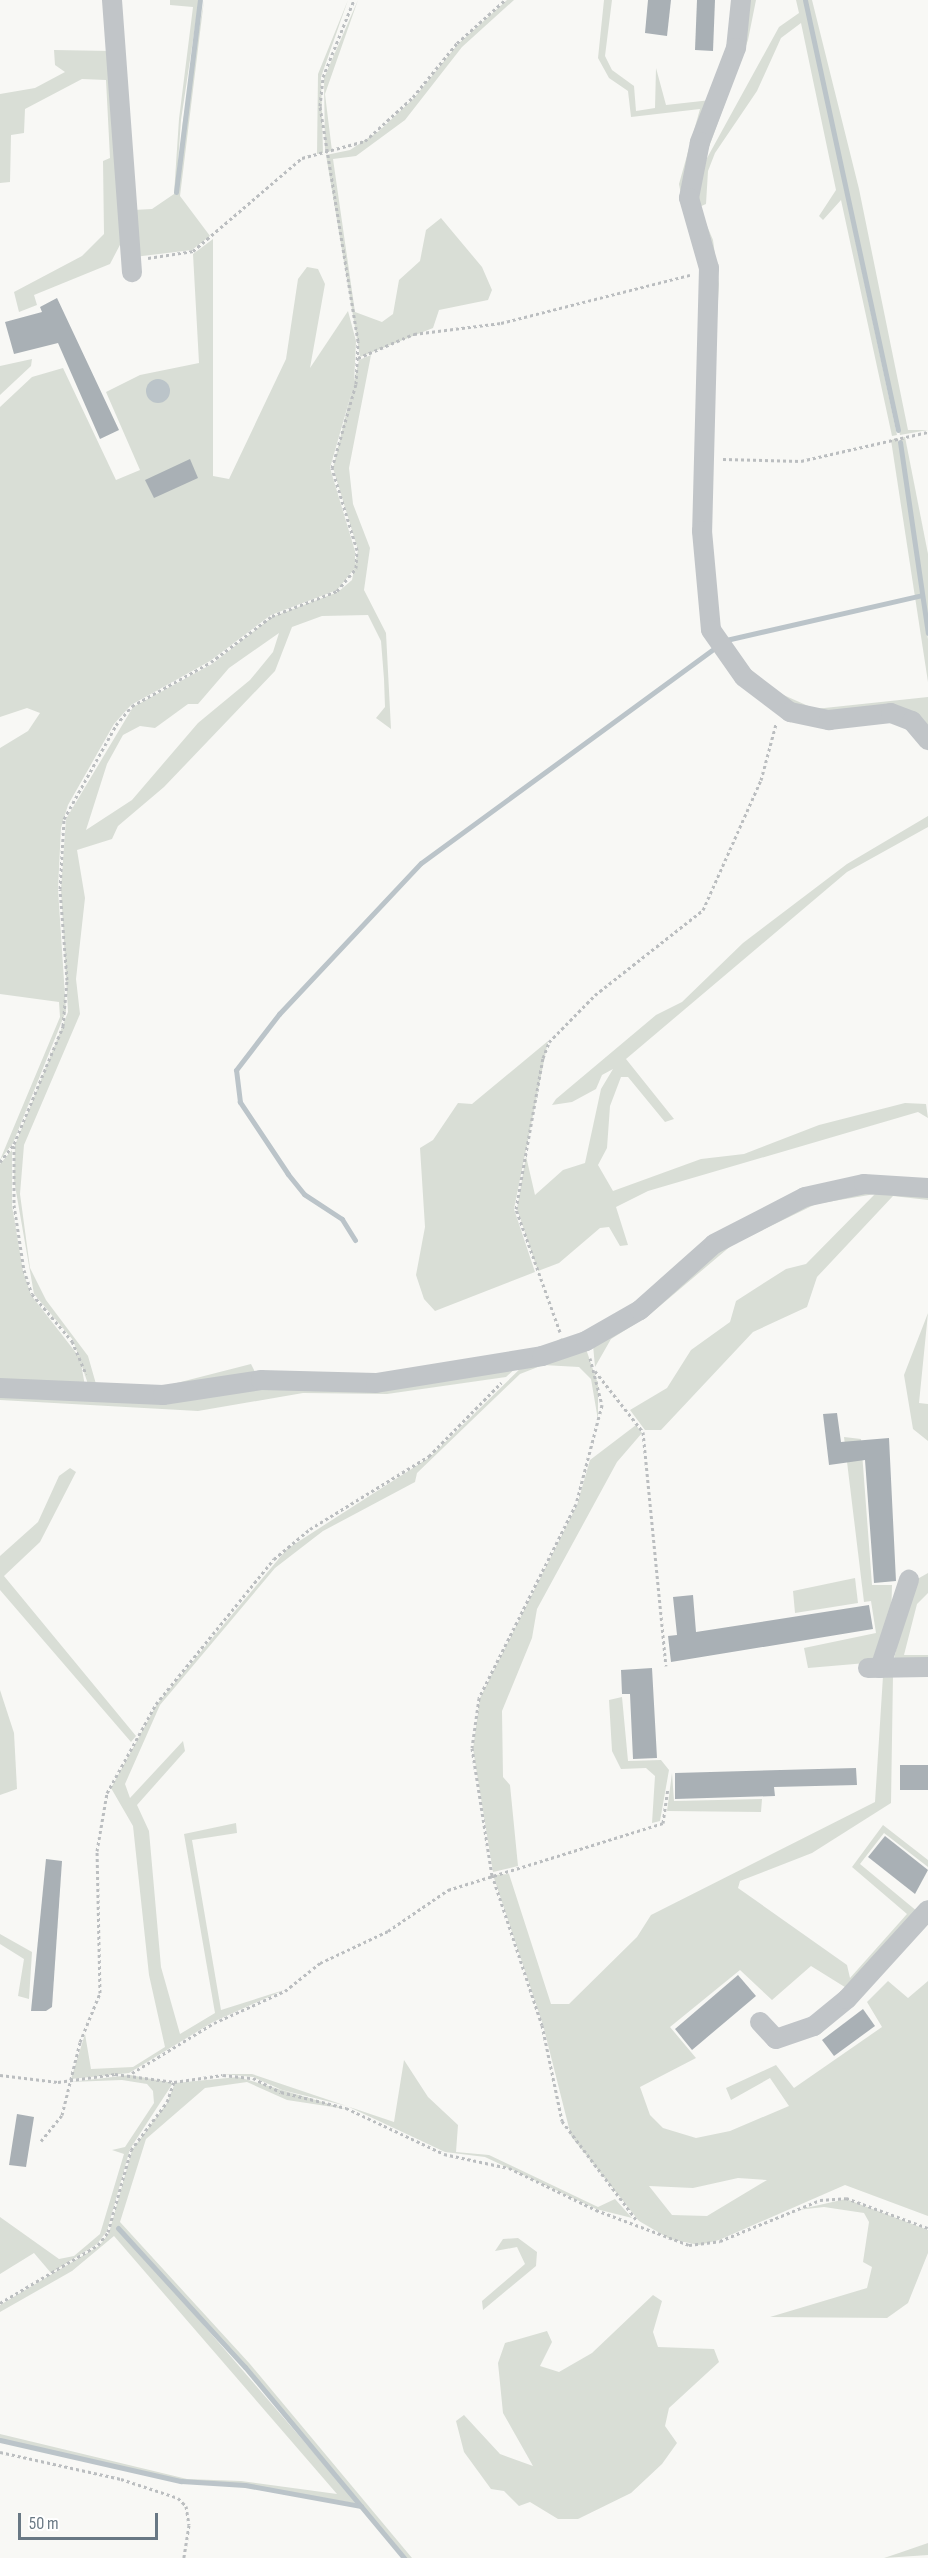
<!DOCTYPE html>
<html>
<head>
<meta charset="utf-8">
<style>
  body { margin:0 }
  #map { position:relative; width:928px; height:2558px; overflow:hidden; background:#f8f8f5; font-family:"Sofia Sans Condensed",sans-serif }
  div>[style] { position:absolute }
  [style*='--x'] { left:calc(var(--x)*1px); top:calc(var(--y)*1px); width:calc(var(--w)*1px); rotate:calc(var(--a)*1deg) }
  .green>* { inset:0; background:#d9ded6 }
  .water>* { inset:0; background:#bbc4c9 }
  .round { border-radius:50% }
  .stream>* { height:5px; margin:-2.5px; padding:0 2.5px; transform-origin:2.5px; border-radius:2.5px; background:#bbc4c9 }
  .building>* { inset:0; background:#a9b0b5 }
  .path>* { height:3px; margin-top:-1.5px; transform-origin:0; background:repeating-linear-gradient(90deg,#bbbec0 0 3px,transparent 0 6px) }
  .minor>* { height:20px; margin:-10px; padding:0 10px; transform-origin:10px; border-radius:10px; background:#c1c5c8 }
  span { translate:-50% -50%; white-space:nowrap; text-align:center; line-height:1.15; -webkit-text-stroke:6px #fff; paint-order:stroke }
  .scale { position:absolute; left:18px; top:2513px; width:140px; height:27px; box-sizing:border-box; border:3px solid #697884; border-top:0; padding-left:8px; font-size:18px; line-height:21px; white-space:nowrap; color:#697884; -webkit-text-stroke:4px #fff; paint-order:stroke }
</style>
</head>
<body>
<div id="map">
  <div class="green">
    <i style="clip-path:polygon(170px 0,199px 0,181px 120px,176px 192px,183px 121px,204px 0,180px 196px,210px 236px,192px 250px,134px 257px,133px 210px,152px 209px,174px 194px,179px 119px,193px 7px,170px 5px)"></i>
    <i style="clip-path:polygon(348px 0,321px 77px,323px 153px,317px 154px,318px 74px)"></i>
    <i style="clip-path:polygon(358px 0,325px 94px,332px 151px,325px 152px,324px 78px)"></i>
    <i style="clip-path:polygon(507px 0,514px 0,462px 47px,405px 120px,356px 156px,333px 159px,355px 312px,382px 322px,393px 314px,399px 280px,420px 261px,426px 230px,441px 218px,482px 267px,492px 290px,488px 300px,439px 310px,433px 328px,360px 357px,326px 155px,350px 150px,379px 131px,414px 98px,458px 44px)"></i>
    <i style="clip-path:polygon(604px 0,612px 0,605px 56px,612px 70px,634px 86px,636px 111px,655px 108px,656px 68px,666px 105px,711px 100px,686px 221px,679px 184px,700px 109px,631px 117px,628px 91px,609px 78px,598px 58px)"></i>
    <i style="clip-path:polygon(746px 0,756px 0,748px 40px,701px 169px,779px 27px,799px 13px,796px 0,804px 0,897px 435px,892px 436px,841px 200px,823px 220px,819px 216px,836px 190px,801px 23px,781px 38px,757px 91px,715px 153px,708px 171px,706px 204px,699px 207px,713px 240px,719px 284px,709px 457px,714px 272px,693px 194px,703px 142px,737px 56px)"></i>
    <i style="clip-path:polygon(807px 0,812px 0,859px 189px,908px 430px,928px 430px,900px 435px)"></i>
    <i style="clip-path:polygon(54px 50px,112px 51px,122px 241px,110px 264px,34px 295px,37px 305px,19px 312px,14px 292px,82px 256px,104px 234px,103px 161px,110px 158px,106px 80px,82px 79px,25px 109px,24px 133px,11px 135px,10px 182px,0 183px,0 94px,35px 88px,65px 72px,55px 65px)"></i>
    <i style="clip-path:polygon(213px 239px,213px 476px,229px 479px,286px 359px,298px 279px,307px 267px,318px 269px,325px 284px,310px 368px,348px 311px,356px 341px,354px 384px,330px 468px,355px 551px,355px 568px,337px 590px,271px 615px,210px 661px,131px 705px,114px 724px,68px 805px,61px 828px,58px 889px,66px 1011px,13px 1143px,0 1160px,60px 1017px,59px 1002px,0 994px,0 748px,28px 731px,40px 713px,27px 708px,0 717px,0 407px,32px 377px,63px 368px,116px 480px,140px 470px,106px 392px,140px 375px,199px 363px,193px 254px)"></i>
    <i style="clip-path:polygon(evenodd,371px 355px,349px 468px,353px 504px,370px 548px,364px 590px,386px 633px,391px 729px,376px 718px,385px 707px,384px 679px,381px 641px,368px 615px,322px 616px,292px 627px,275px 671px,164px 787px,118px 826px,112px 839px,77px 850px,85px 898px,76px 979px,80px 1014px,24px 1145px,20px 1194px,30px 1268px,46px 1300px,88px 1356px,96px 1384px,161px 1387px,251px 1364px,255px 1372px,378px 1375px,546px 1348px,562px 1338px,567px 1344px,544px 1351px,378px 1378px,261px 1376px,169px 1391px,89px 1387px,73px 1340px,34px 1294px,14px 1180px,15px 1145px,68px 1012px,61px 889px,66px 819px,133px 707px,212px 664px,272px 617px,338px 592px,352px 580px,358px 550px,333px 468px,359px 360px,371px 355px,279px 633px,273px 652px,250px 680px,198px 723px,132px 800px,86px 830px,107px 764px,123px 735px,140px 726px,155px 728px,188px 704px,198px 704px,229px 668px,279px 633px)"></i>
    <i style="clip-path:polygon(32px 359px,31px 366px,0 395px,0 366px)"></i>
    <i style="clip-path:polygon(905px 437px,928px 554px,928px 626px,900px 438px)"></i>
    <i style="clip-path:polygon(898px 438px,928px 639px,928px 682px,891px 440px)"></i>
    <i style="clip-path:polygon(709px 460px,711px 587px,721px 629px,736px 656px,770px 689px,815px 709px,928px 697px,928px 727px,897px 708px,809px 713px,774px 697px,740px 667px,716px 632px,709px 606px)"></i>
    <i style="clip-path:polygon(928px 816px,928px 827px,847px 872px,626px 1059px,674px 1119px,665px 1122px,628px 1077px,621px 1077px,610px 1106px,607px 1148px,598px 1165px,613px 1191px,701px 1159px,744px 1154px,819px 1125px,905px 1103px,926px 1104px,928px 1118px,918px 1112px,648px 1191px,616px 1207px,628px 1245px,620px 1246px,609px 1227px,600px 1228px,559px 1263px,538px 1271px,517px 1209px,526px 1156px,535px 1195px,563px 1170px,585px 1163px,601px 1089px,613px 1069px,602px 1075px,596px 1089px,572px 1102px,552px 1105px,556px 1099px,656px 1015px,682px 1002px,743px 943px,847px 864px)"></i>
    <i style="clip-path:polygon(548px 1041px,514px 1209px,535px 1272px,435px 1311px,424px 1299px,416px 1275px,425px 1227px,420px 1148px,433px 1140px,458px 1103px,472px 1104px)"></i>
    <i style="clip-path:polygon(12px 1150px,12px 1206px,23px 1271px,31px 1295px,80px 1358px,85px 1386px,0 1383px,0 1164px)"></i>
    <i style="clip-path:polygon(835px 1192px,928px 1193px,928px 1200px,893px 1196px,817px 1277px,807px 1307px,753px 1332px,661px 1430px,645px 1430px,630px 1410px,667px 1388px,691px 1350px,730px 1322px,736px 1301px,786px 1269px,806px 1264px,875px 1194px,816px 1204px,732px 1245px,648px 1316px,611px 1339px,595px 1367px,593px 1345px,700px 1260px)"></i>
    <i style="clip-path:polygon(928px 1313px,919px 1403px,928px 1404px,928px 1441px,913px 1429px,904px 1375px)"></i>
    <i style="clip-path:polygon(585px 1346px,598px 1384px,598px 1420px,591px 1379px,579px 1367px,543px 1365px,520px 1374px,417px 1473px,415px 1482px,323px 1531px,275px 1568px,160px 1705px,125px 1784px,130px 1798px,183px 1741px,185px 1751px,137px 1805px,149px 1831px,161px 1967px,180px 2034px,215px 2013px,184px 1834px,236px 1823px,237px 1833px,192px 1840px,221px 2010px,284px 1990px,213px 2022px,129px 2073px,71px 2079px,85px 2034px,91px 2069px,133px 2067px,165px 2047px,149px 1975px,133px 1826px,111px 1788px,157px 1704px,287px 1549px,430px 1457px,527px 1362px)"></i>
    <i style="clip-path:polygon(521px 1363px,506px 1377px,387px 1394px,303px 1393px,198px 1411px,0 1400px,0 1391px,104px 1396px)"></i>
    <i style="clip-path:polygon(636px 1425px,642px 1433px,617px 1462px,537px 1609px,532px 1638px,502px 1711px,503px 1777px,510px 1785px,518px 1866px,493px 1872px,473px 1749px,480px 1698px,577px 1505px,590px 1460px)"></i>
    <i style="clip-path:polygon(844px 1437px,861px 1439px,872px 1585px,892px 1585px,891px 1622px,878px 1662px,808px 1668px,804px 1648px,876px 1633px,871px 1601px,864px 1602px)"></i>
    <i style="clip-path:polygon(70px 1468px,76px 1472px,40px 1542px,4px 1576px,136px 1736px,131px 1742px,0 1590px,0 1556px,38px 1522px,59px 1476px)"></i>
    <i style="clip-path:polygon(928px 1573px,928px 1593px,917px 1604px,904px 1655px,928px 1655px,928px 1660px,894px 1659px,912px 1582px)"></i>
    <i style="clip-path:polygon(855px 1578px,858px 1603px,795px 1613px,793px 1591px)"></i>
    <i style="clip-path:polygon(evenodd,893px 1675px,891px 1803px,812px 1853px,740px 1881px,738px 1888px,847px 1965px,850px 1978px,907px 1914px,852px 1867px,883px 1825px,928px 1860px,928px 1867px,884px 1833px,860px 1864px,918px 1912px,848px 1989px,811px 1966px,772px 2000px,740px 1970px,670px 2027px,696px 2058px,640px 2087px,650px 2115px,663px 2128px,696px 2138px,730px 2131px,789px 2106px,770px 2078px,731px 2100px,726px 2088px,776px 2065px,794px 2088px,882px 2027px,867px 2002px,888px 1981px,908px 1998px,928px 1981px,928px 2216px,845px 2185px,719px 2240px,699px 2245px,670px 2239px,639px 2221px,571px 2136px,543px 2025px,493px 1875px,509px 1874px,551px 2004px,569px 2004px,637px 1937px,651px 1915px,875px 1802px,883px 1676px,893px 1675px,738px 2178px,767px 2180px,707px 2216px,672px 2215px,649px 2186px,693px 2188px,738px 2178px)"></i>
    <i style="clip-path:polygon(0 1690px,14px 1733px,17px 1789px,0 1795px)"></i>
    <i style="clip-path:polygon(622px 1697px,628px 1761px,661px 1760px,669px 1770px,660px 1821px,652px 1823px,655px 1776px,646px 1768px,621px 1769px,612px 1751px,609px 1700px)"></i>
    <i style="clip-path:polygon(672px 1773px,674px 1801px,762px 1799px,761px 1812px,667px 1811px)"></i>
    <i style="clip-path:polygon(0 1934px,32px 1952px,29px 1999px,18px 1996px,24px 1959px,0 1944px)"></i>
    <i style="clip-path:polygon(404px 2060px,428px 2097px,458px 2125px,456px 2152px,489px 2155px,598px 2207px,615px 2199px,632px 2218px,596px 2209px,485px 2157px,445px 2152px,347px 2106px,282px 2090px,253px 2077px,223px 2074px,252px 2074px,394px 2122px)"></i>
    <i style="clip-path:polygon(130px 2075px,173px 2083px,130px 2149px,107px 2231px,97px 2244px,51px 2273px,34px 2253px,0 2274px,0 2217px,59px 2259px,74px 2256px,100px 2234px,124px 2154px,112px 2150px,125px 2147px,154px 2103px,153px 2091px,147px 2084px,122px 2080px,70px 2082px)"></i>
    <i style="clip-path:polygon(238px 2077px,346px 2109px,287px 2100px,247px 2082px,205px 2088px,146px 2139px,120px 2222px,250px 2364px,412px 2558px,406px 2558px,246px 2366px,119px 2227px,358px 2504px,245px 2484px,181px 2480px,0 2439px,0 2434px,187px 2479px,241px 2481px,337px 2494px,114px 2236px,72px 2271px,0 2312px,0 2305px,99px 2246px,109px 2233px,132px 2150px,167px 2103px,175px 2083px)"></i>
    <i style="clip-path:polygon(846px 2199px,928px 2230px,928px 2253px,908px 2303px,887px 2318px,770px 2317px,867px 2288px,872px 2267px,863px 2262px,869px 2222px,864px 2213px,824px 2207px,797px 2210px)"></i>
    <i style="clip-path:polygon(518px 2238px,537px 2252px,536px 2266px,483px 2310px,482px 2301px,525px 2264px,517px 2247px,495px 2251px,503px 2239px)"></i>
    <i style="clip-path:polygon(653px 2295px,662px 2301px,653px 2332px,658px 2347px,714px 2349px,719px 2362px,669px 2408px,665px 2426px,677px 2443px,662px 2464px,631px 2493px,578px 2519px,558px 2519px,530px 2502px,519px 2506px,504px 2491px,491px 2489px,464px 2452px,456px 2421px,464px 2415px,500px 2454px,533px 2466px,503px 2413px,498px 2363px,505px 2343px,547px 2331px,552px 2342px,540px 2366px,559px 2372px,592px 2353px)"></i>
    <i style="clip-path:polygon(928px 2543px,928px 2555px,884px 2558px,899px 2553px)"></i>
  </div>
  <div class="water">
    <i class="round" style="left:146px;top:379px;width:24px;height:24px"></i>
  </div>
  <div class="stream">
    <i style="--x:805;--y:0;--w:440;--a:77.8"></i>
    <i style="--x:176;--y:192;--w:193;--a:-82.9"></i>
    <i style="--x:900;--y:442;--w:193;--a:81.7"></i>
    <i style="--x:726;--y:640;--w:201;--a:-12.9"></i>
    <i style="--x:355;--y:1240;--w:25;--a:-122"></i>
    <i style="--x:342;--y:1219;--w:45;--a:-146.7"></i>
    <i style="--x:304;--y:1194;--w:26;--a:-129"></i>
    <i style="--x:288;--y:1174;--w:87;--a:-123.7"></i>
    <i style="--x:240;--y:1102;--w:32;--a:-97"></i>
    <i style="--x:236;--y:1070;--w:71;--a:-52.5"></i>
    <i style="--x:279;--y:1014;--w:207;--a:-46.8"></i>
    <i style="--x:421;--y:863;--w:361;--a:-36.2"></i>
    <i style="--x:118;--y:2228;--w:188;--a:47.6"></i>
    <i style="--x:245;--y:2367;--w:249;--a:50.2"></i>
    <i style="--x:0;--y:2440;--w:186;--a:12.8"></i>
    <i style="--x:181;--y:2481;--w:64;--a:3.6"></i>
    <i style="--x:245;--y:2485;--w:118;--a:10.3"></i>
  </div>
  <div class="building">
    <i style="clip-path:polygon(648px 0,671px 0,667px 36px,645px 33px)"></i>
    <i style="clip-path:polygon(697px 0,715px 0,713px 51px,695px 50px)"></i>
    <i style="clip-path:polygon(57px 298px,119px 430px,100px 439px,58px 343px,14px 354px,5px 322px,42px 312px,40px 307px)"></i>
    <i style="clip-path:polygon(190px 459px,198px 478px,154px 498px,145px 480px)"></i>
    <i style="clip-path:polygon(837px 1413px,841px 1442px,889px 1438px,896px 1581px,874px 1583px,865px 1460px,829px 1465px,823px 1414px)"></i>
    <i style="clip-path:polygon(693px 1595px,696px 1632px,869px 1605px,873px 1629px,671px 1662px,668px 1636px,677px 1635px,673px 1597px)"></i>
    <i style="clip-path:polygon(652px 1668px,657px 1758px,633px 1759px,630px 1694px,622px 1694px,621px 1670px)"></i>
    <i style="clip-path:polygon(900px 1765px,928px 1765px,928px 1790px,900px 1790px)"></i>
    <i style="clip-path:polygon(856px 1768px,857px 1785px,774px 1787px,775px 1796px,675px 1799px,675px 1773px)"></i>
    <i style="clip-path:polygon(885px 1836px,928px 1870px,915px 1894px,868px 1857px)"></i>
    <i style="clip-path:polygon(46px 1859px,62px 1861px,52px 2007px,46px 2011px,31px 2011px)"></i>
    <i style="clip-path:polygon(738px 1975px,756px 1996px,692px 2050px,675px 2029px)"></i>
    <i style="clip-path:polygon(863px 2009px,875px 2026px,834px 2056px,822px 2040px)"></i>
    <i style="clip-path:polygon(17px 2114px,34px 2117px,26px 2167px,9px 2165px)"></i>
  </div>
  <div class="path">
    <i style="--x:148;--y:258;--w:46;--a:-8.8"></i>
    <i style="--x:193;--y:251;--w:143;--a:-40.5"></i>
    <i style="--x:302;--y:158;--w:65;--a:-15.1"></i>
    <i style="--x:365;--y:141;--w:65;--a:-42.5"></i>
    <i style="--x:413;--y:97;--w:70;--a:-50.8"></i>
    <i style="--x:457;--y:43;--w:64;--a:-41.9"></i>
    <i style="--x:358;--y:358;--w:61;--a:-23.2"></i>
    <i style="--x:414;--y:334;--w:88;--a:-7.2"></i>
    <i style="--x:501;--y:323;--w:195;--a:-14.3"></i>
    <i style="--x:723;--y:459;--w:78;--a:1.5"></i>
    <i style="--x:801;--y:461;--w:130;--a:-12.9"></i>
    <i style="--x:14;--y:1146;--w:59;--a:90"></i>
    <i style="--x:14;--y:1205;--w:66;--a:81.3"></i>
    <i style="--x:24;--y:1270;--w:25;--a:72"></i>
    <i style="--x:32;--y:1294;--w:62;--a:49.6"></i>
    <i style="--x:72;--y:1341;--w:36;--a:67"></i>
    <i style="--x:0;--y:1162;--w:23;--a:-52"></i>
    <i style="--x:14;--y:1144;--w:128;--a:-67.4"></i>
    <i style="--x:63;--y:1026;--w:46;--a:-85"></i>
    <i style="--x:67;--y:980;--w:91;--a:-94.4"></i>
    <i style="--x:60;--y:889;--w:70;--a:-86.7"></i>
    <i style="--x:64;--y:819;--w:107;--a:-61"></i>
    <i style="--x:116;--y:725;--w:25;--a:-50"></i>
    <i style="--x:132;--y:706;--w:90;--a:-29.1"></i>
    <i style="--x:211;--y:662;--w:76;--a:-37"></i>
    <i style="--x:272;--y:616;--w:70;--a:-21"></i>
    <i style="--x:337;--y:591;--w:30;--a:-50"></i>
    <i style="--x:356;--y:568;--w:18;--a:-87"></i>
    <i style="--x:357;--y:550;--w:86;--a:-107"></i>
    <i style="--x:332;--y:468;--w:87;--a:-74.1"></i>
    <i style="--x:356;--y:384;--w:43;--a:-87.3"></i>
    <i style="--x:358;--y:341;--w:238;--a:-99.2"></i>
    <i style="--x:320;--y:106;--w:29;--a:-84"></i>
    <i style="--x:323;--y:77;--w:83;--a:-68.1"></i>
    <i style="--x:560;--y:1332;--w:131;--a:-109.7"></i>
    <i style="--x:516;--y:1209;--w:153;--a:-79.9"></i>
    <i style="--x:543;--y:1058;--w:17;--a:-69"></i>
    <i style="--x:549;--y:1042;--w:66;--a:-45.6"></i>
    <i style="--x:595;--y:995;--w:137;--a:-38.2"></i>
    <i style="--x:703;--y:910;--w:142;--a:-66"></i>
    <i style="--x:761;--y:780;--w:58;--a:-75"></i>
    <i style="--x:590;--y:1358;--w:49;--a:75.7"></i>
    <i style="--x:602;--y:1405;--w:102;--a:104.7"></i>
    <i style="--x:576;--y:1504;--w:217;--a:116.6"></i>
    <i style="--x:479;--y:1698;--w:50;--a:98"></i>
    <i style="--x:472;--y:1748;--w:129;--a:81.1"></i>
    <i style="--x:492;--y:1875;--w:158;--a:71.6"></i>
    <i style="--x:542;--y:2025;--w:98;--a:78.2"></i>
    <i style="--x:562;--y:2121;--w:125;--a:53.1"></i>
    <i style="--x:595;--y:1371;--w:78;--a:51.8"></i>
    <i style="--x:643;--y:1432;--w:235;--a:84.4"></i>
    <i style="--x:132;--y:2073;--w:96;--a:-31.4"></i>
    <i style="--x:214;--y:2023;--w:78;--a:-24.3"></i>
    <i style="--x:285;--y:1991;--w:45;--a:-38.7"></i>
    <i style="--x:320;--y:1963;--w:75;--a:-25.2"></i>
    <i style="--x:388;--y:1931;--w:73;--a:-34.3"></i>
    <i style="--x:448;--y:1890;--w:225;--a:-17.3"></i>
    <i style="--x:663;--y:1823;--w:35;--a:-82"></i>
    <i style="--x:0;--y:2075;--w:58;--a:6.9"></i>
    <i style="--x:58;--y:2082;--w:58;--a:-8"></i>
    <i style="--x:115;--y:2074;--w:60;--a:7.7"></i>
    <i style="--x:174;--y:2082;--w:49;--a:-8.1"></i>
    <i style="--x:223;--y:2075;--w:30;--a:6"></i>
    <i style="--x:253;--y:2078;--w:31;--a:27"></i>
    <i style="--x:281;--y:2092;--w:67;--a:13.8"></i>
    <i style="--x:346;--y:2108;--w:108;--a:25.1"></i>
    <i style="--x:444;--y:2154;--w:66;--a:12.2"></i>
    <i style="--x:509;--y:2168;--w:97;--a:25.8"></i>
    <i style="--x:596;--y:2210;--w:99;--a:20.6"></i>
    <i style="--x:689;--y:2245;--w:31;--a:-7"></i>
    <i style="--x:720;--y:2241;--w:108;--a:-22.3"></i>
    <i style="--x:820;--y:2200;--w:26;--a:-4"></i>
    <i style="--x:846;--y:2198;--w:87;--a:20.1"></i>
    <i style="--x:41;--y:2141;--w:33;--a:-51"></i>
    <i style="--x:62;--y:2115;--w:75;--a:-76.1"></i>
    <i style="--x:80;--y:2042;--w:53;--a:-67.8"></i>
    <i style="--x:100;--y:1993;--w:142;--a:-91.2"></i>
    <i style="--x:97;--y:1851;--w:59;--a:-80.2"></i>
    <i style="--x:107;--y:1793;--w:102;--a:-61.2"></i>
    <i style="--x:156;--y:1704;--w:187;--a:-50.9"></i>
    <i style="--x:274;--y:1559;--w:47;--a:-39.8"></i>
    <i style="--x:310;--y:1529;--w:140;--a:-31.5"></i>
    <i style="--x:429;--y:1456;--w:103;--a:-45.4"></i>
    <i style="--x:0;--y:2303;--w:114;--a:-30.6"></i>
    <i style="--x:98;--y:2245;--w:16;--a:-52"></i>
    <i style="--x:108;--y:2232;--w:85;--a:-74.3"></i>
    <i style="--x:131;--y:2150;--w:60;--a:-53.1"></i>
    <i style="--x:167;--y:2102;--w:21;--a:-71"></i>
    <i style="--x:0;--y:2452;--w:124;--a:12.6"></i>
    <i style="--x:121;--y:2479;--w:60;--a:18.4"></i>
    <i style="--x:178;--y:2498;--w:11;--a:45"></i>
    <i style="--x:186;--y:2506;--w:19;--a:81"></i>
    <i style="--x:189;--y:2525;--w:33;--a:99"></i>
  </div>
  <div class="minor">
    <i style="--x:112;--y:0;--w:273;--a:85.8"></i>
    <i style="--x:741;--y:0;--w:48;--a:95.9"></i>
    <i style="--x:736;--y:48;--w:101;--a:111"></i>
    <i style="--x:700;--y:142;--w:57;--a:101.1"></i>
    <i style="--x:689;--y:198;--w:73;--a:74.1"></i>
    <i style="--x:709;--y:268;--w:263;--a:91.5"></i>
    <i style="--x:702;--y:531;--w:99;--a:84.8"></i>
    <i style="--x:711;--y:630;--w:57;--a:54.9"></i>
    <i style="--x:744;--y:677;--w:58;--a:37.3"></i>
    <i style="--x:790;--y:712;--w:40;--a:12"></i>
    <i style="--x:829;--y:720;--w:62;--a:-6.4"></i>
    <i style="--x:891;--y:713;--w:22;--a:21"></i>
    <i style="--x:912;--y:721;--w:25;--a:50"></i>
    <i style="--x:0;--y:1388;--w:163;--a:2.5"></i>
    <i style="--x:163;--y:1395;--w:99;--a:-8.7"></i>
    <i style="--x:261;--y:1380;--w:115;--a:1.5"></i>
    <i style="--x:376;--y:1383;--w:168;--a:-9.2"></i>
    <i style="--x:542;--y:1356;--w:46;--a:-18.8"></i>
    <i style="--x:586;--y:1341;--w:62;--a:-29.9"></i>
    <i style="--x:640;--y:1310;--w:99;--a:-41.7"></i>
    <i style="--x:714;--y:1244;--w:102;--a:-27.3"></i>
    <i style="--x:805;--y:1197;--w:60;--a:-12.4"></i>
    <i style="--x:864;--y:1184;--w:64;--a:3.6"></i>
    <i style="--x:868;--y:1668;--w:60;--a:-1"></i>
    <i style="--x:880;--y:1668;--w:93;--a:-71.8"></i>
    <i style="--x:760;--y:2022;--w:23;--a:47"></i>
    <i style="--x:776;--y:2039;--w:40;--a:-18.9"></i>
    <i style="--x:814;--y:2026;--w:43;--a:-39.3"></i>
    <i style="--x:847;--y:1999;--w:120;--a:-47.7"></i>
  </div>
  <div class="scale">50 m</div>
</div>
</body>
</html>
